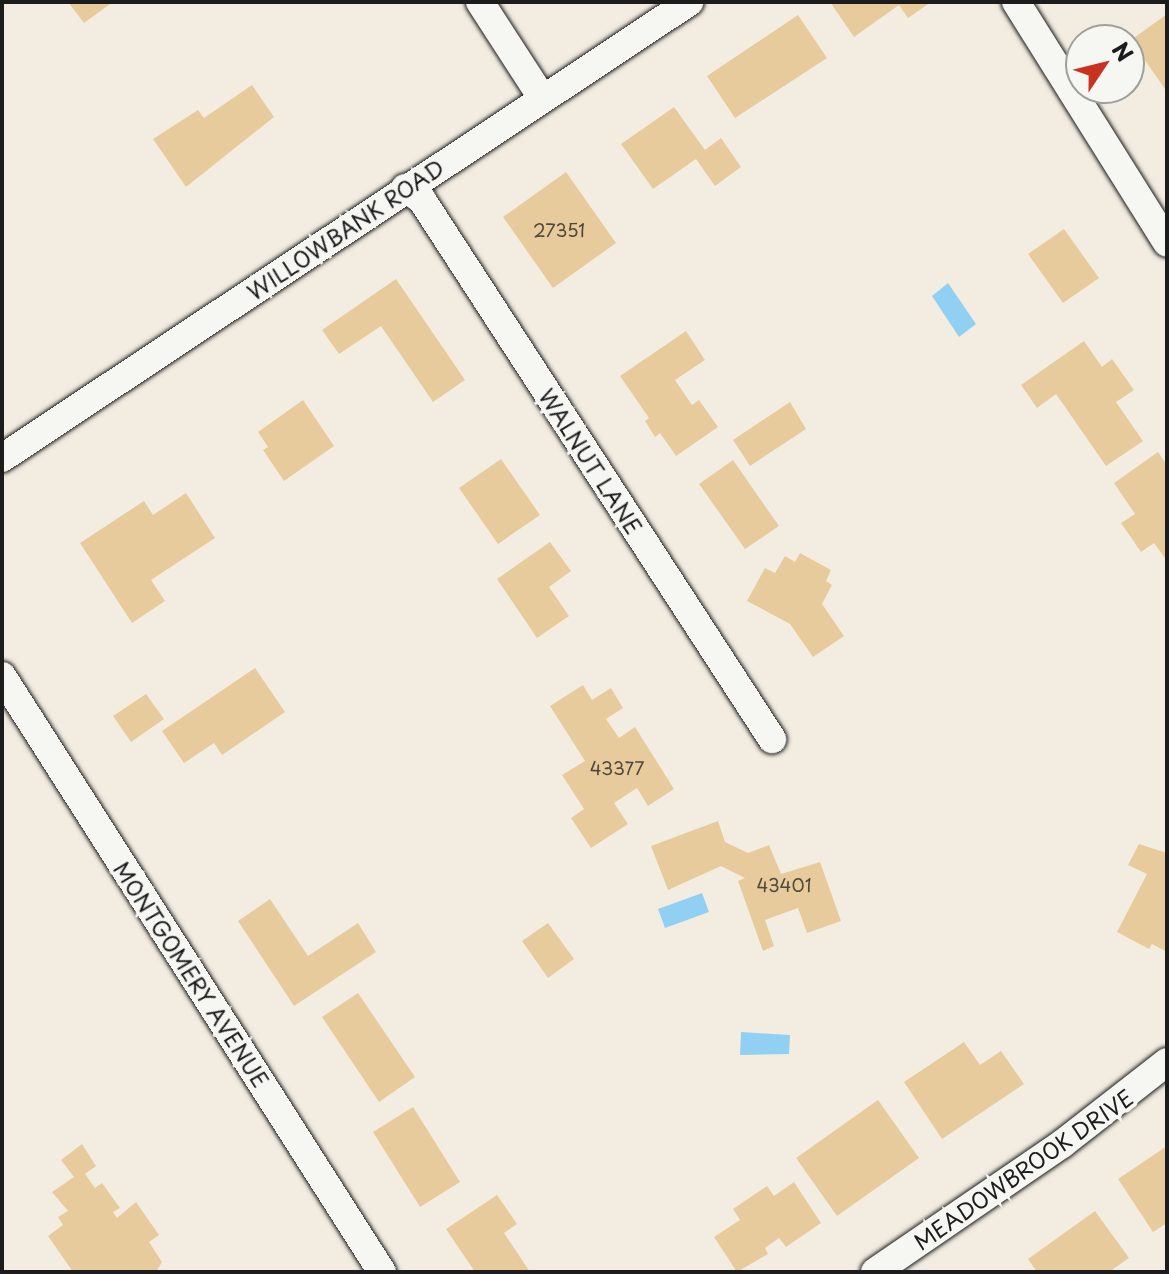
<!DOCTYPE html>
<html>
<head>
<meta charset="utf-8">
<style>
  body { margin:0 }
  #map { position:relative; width:1169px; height:1274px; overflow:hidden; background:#f3ede1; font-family:"Playpen Sans",sans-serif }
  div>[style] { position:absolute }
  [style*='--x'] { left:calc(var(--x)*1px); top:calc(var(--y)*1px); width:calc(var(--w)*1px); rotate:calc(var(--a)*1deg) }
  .water>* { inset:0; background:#92d0f3 }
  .building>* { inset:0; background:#e8cb9c }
  .roads { filter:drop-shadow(0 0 2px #1c1c1c) drop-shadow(0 0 2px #1c1c1c) }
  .minor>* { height:28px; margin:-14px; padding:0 14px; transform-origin:14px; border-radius:14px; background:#f6f6f2 }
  span { translate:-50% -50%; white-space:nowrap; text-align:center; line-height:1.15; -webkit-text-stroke:8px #f6f6f2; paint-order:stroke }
  .number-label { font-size:18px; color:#4f483c }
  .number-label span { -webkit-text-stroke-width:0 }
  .street-label { font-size:22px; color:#1c1c1c }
  .frame { position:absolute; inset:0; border:4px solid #1c1c1c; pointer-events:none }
  .north { position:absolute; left:1065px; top:24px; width:80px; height:80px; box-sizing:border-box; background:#f6f6f2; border:2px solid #9f9f9c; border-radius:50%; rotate:55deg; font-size:22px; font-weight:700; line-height:32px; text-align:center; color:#1c1c1c }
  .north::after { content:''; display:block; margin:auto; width:28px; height:36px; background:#c8321e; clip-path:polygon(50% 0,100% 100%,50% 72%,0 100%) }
</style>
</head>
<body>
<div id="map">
  <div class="water">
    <i style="clip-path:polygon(948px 283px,976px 324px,959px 337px,932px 296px)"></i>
    <i style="clip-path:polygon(702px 893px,709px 912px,665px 928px,658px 909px)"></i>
    <i style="clip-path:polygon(741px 1032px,790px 1035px,789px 1054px,740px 1055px)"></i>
  </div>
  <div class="building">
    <i style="clip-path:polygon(68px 2px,113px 2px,84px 23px)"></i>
    <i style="clip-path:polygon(830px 2px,931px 2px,908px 18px,899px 5px,854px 37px)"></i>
    <i style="clip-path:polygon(1167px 14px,1167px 92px,1131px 40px)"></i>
    <i style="clip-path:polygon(798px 15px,827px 58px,735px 118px,707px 76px)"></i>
    <i style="clip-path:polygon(252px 85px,274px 117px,186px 187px,153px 139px,198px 110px,204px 118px)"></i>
    <i style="clip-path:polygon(674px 107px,705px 150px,721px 138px,741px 167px,715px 186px,696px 159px,653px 189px,621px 144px)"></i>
    <i style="clip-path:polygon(566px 172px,616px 243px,553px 288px,503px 217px)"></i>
    <i style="clip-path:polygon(1064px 229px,1099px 278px,1063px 303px,1028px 254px)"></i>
    <i style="clip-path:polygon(396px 279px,465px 380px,433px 402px,381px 326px,339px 354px,322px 330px)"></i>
    <i style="clip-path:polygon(686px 331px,705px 360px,675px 380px,692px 405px,699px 400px,718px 427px,676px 456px,660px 433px,655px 437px,645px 421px,649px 418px,620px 376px)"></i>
    <i style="clip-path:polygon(1084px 341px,1102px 367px,1112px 359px,1134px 390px,1116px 402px,1143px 441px,1106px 466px,1056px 394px,1037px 408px,1021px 385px)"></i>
    <i style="clip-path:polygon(303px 400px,334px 446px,284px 481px,263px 450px,268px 447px,258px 432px)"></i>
    <i style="clip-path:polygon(790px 402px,806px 429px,750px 466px,733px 440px)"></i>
    <i style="clip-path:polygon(1158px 452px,1167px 465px,1167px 561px,1154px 543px,1141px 552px,1121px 523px,1135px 514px,1114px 483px)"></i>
    <i style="clip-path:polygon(501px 459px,540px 515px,498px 544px,459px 488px)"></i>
    <i style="clip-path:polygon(733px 460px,779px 526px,745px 549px,699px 484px)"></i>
    <i style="clip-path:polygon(186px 493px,215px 538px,151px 580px,165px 601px,132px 623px,80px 543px,144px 501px,153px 515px)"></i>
    <i style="clip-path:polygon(550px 542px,571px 571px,549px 587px,569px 616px,537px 638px,497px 579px)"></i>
    <i style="clip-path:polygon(800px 553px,831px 570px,826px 581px,832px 585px,822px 604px,844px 636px,813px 657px,790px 624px,747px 601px,765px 568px,775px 573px,785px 556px,795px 562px)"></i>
    <i style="clip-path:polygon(255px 668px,285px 712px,222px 755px,214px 743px,184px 763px,162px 731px)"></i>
    <i style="clip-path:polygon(583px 685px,592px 700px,611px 688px,623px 708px,606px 719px,619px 738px,635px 727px,674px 789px,648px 806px,637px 788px,614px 803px,628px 824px,591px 848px,571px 818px,584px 809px,562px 775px,585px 761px,550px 706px)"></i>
    <i style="clip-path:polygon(146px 694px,164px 719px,131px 742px,113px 716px)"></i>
    <i style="clip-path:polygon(718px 821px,725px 842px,748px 853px,769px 845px,781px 874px,820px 862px,841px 921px,807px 933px,798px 908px,765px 920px,774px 946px,763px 951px,738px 881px,745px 878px,721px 866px,668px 890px,651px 846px)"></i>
    <i style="clip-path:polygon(1139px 844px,1167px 853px,1167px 952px,1152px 944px,1149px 949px,1117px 932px,1147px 874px,1128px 865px)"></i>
    <i style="clip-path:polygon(270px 899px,308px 956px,358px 923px,376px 952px,294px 1006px,238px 921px)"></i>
    <i style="clip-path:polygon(548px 923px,574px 959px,548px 978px,522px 941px)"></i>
    <i style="clip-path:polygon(358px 993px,415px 1077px,379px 1102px,322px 1017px)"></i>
    <i style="clip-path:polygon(964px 1042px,980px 1065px,1001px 1051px,1024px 1084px,942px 1139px,904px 1082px)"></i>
    <i style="clip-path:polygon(878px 1100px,919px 1158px,837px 1216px,796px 1158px)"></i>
    <i style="clip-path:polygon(413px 1107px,460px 1182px,420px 1207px,373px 1132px)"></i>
    <i style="clip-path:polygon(82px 1144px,96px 1166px,85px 1174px,95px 1188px,102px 1183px,120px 1208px,113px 1212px,117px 1218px,136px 1202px,159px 1235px,149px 1242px,162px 1262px,156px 1272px,73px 1272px,48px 1236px,63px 1225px,58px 1217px,68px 1211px,52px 1192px,74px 1177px,61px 1160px)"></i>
    <i style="clip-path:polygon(1167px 1146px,1167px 1223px,1153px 1232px,1118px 1179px)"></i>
    <i style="clip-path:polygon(794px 1182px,821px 1223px,786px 1247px,779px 1238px,765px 1248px,768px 1254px,737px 1272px,714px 1237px,740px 1220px,733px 1209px,767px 1186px,774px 1196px)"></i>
    <i style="clip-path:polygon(497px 1195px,517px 1224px,504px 1233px,530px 1272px,475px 1272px,446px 1229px)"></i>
    <i style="clip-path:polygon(1095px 1211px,1129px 1258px,1109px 1272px,1037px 1272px,1028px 1259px)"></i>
  </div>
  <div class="roads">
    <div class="minor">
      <i style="--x:480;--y:2;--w:114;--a:57.1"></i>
      <i style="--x:1016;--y:2;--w:284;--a:57.9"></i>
      <i style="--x:405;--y:188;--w:21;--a:35"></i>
      <i style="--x:422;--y:200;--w:643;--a:57"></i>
      <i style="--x:2;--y:458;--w:825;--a:-33.57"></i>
      <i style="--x:2;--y:676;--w:707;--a:57.48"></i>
      <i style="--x:875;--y:1272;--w:227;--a:-34.4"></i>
      <i style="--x:1062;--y:1144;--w:133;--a:-38"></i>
    </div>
  </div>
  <div class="number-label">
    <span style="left:559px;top:230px">27351</span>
    <span style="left:617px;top:768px">43377</span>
    <span style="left:784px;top:885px">43401</span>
  </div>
  <div class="street-label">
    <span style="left:345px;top:229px;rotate:-34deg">WILLOWBANK ROAD</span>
    <span style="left:591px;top:461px;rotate:57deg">WALNUT LANE</span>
    <span style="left:192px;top:974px;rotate:57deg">MONTGOMERY AVENUE</span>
    <span style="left:1023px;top:1169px;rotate:-35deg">MEADOWBROOK DRIVE</span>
  </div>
  <div class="frame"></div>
  <div class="north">N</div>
</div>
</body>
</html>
